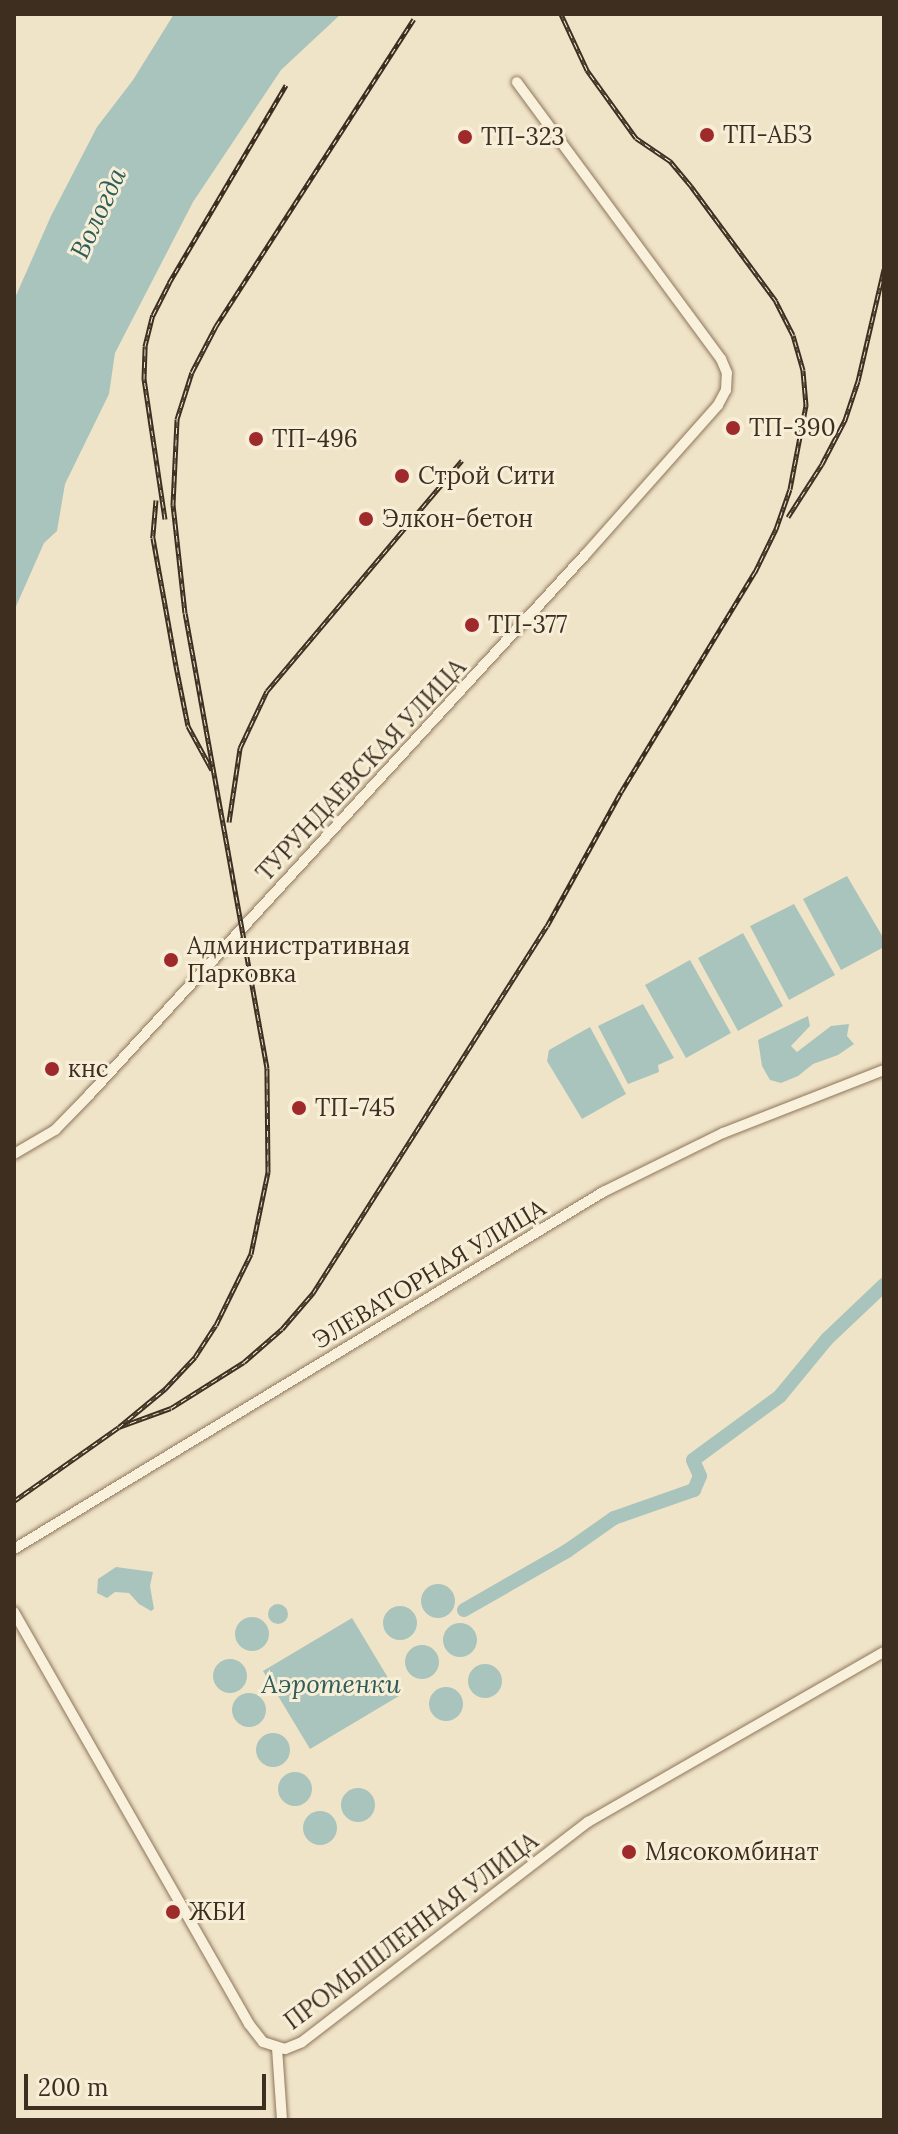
<!DOCTYPE html>
<html>
<head>
<meta charset="utf-8">
<style>
  body { margin:0 }
  #map { position:relative; width:898px; height:2134px; overflow:hidden; background:#f0e4c8; font-family:Lora,serif }
  div>[style] { position:absolute }
  [style*='--x'] { left:calc(var(--x)*1px); top:calc(var(--y)*1px); width:calc(var(--w)*1px); rotate:calc(var(--a)*1deg) }
  .water>* { inset:0; background:#a9c4bc }
  .round { border-radius:50% }
  .river>* { height:14px; margin:-7px; padding:0 7px; transform-origin:7px; border-radius:7px; background:#a9c4bc }
  .roads { filter:drop-shadow(0 0 2px #8d765c) drop-shadow(0 0 2px #8d765c) }
  .street>* { height:10px; margin:-5px; padding:0 5px; transform-origin:5px; border-radius:5px; background:#faf1dc }
  .rail>* { height:5px; margin-top:-2.5px; transform-origin:0; background:repeating-linear-gradient(90deg,#f7eed8 0 6px,#3d2e20 0 12px); box-sizing:border-box; border-block:2px solid #3d2e20 }
  .dots>* { width:22px; height:22px; translate:-50% -50%; box-sizing:border-box; border:4px solid #f7eed8; border-radius:50% }
  span { translate:-50% -50%; white-space:nowrap; text-align:center; line-height:1.15; -webkit-text-stroke:6px #f7eed8; paint-order:stroke }
  .poi-label { font-size:24px; color:#3d2e20 }
  .left { translate:0 -50%; text-align:left }
  .street-label { font-size:24px; color:#3d2e20 }
  .water-label { font-size:26px; color:#2f5d5a; font-style:italic }
  .frame { position:absolute; inset:0; border:16px solid #3d2e20; pointer-events:none }
  .scale { position:absolute; left:24px; top:2074px; width:242px; height:36px; box-sizing:border-box; border:4px solid #3d2e20; border-top:0; padding-left:10px; font-size:24px; line-height:28px; white-space:nowrap; color:#3d2e20; -webkit-text-stroke:6px #f7eed8; paint-order:stroke }
</style>
</head>
<body>
<div id="map">
  <div class="water">
    <i style="clip-path:polygon(174px 14px,341px 14px,281px 70px,193px 202px,115px 353px,109px 394px,65px 484px,57px 531px,44px 543px,14px 611px,14px 300px,51px 216px,97px 127px,133px 80px)"></i>
    <i style="clip-path:polygon(847px 876px,884px 939px,884px 947px,841px 970px,803px 899px)"></i>
    <i style="clip-path:polygon(794px 904px,835px 975px,789px 1000px,750px 926px)"></i>
    <i style="clip-path:polygon(743px 933px,783px 1006px,738px 1031px,698px 958px)"></i>
    <i style="clip-path:polygon(690px 960px,731px 1033px,686px 1058px,645px 985px)"></i>
    <i style="clip-path:polygon(643px 1004px,674px 1058px,658px 1065px,659px 1072px,628px 1084px,598px 1026px)"></i>
    <i style="clip-path:polygon(808px 1016px,810px 1026px,791px 1046px,797px 1052px,831px 1026px,849px 1024px,847px 1036px,854px 1044px,838px 1055px,813px 1064px,798px 1076px,781px 1083px,770px 1080px,762px 1066px,758px 1040px)"></i>
    <i style="clip-path:polygon(590px 1027px,626px 1094px,582px 1119px,547px 1061px,549px 1050px)"></i>
    <i style="clip-path:polygon(116px 1567px,153px 1572px,150px 1586px,154px 1609px,151px 1611px,139px 1604px,129px 1593px,115px 1592px,107px 1598px,97px 1593px,98px 1579px)"></i>
    <i class="round" style="left:421px;top:1584px;width:34px;height:34px"></i>
    <i class="round" style="left:268px;top:1604px;width:20px;height:20px"></i>
    <i class="round" style="left:383px;top:1606px;width:34px;height:34px"></i>
    <i class="round" style="left:235px;top:1617px;width:34px;height:34px"></i>
    <i style="clip-path:polygon(352px 1618px,399px 1696px,310px 1749px,263px 1671px)"></i>
    <i class="round" style="left:443px;top:1623px;width:34px;height:34px"></i>
    <i class="round" style="left:405px;top:1645px;width:34px;height:34px"></i>
    <i class="round" style="left:213px;top:1659px;width:34px;height:34px"></i>
    <i class="round" style="left:468px;top:1664px;width:34px;height:34px"></i>
    <i class="round" style="left:429px;top:1687px;width:34px;height:34px"></i>
    <i class="round" style="left:232px;top:1693px;width:34px;height:34px"></i>
    <i class="round" style="left:256px;top:1733px;width:34px;height:34px"></i>
    <i class="round" style="left:278px;top:1772px;width:34px;height:34px"></i>
    <i class="round" style="left:341px;top:1788px;width:34px;height:34px"></i>
    <i class="round" style="left:303px;top:1811px;width:34px;height:34px"></i>
  </div>
  <div class="river">
    <i style="--x:464;--y:1610;--w:119;--a:-29.8"></i>
    <i style="--x:567;--y:1551;--w:57;--a:-35.1"></i>
    <i style="--x:614;--y:1518;--w:85;--a:-19.3"></i>
    <i style="--x:694;--y:1490;--w:15;--a:-67"></i>
    <i style="--x:700;--y:1476;--w:17;--a:-114"></i>
    <i style="--x:693;--y:1460;--w:108;--a:-36.3"></i>
    <i style="--x:780;--y:1396;--w:74;--a:-50.5"></i>
    <i style="--x:827;--y:1339;--w:79;--a:-43.5"></i>
  </div>
  <div class="roads">
    <div class="street">
      <i style="--x:14;--y:1154;--w:48;--a:-30.3"></i>
      <i style="--x:55;--y:1130;--w:50;--a:-45.8"></i>
      <i style="--x:90;--y:1094;--w:732;--a:-47.44"></i>
      <i style="--x:585;--y:555;--w:200;--a:-48.4"></i>
      <i style="--x:718;--y:405;--w:17;--a:-62"></i>
      <i style="--x:726;--y:390;--w:17;--a:-87"></i>
      <i style="--x:727;--y:373;--w:15;--a:-113"></i>
      <i style="--x:721;--y:359;--w:344;--a:-126.4"></i>
      <i style="--x:14;--y:1549;--w:689;--a:-31.22"></i>
      <i style="--x:603;--y:1192;--w:134;--a:-26.2"></i>
      <i style="--x:723;--y:1133;--w:173;--a:-21.4"></i>
      <i style="--x:14;--y:1612;--w:474;--a:60.3"></i>
      <i style="--x:249;--y:2024;--w:23;--a:52"></i>
      <i style="--x:263;--y:2042;--w:23;--a:18"></i>
      <i style="--x:285;--y:2049;--w:18;--a:-22"></i>
      <i style="--x:302;--y:2042;--w:361;--a:-37.6"></i>
      <i style="--x:588;--y:1822;--w:341;--a:-29.9"></i>
      <i style="--x:277;--y:2048;--w:72;--a:86"></i>
    </div>
  </div>
  <div class="rail">
    <i style="--x:156;--y:500;--w:38;--a:95"></i>
    <i style="--x:153;--y:538;--w:130;--a:79.8"></i>
    <i style="--x:176;--y:666;--w:61;--a:78.7"></i>
    <i style="--x:188;--y:726;--w:50;--a:61.4"></i>
    <i style="--x:788;--y:517;--w:63;--a:-57.3"></i>
    <i style="--x:822;--y:464;--w:50;--a:-62.4"></i>
    <i style="--x:845;--y:420;--w:41;--a:-71.6"></i>
    <i style="--x:858;--y:381;--w:115;--a:-76.9"></i>
    <i style="--x:165;--y:519;--w:142;--a:-98.5"></i>
    <i style="--x:144;--y:379;--w:33;--a:-88"></i>
    <i style="--x:145;--y:346;--w:32;--a:-76"></i>
    <i style="--x:153;--y:315;--w:36;--a:-63"></i>
    <i style="--x:169;--y:283;--w:230;--a:-59.4"></i>
    <i style="--x:229;--y:822;--w:75;--a:-81.5"></i>
    <i style="--x:240;--y:748;--w:63;--a:-64.7"></i>
    <i style="--x:267;--y:691;--w:302;--a:-49.8"></i>
    <i style="--x:119;--y:1427;--w:55;--a:-20.1"></i>
    <i style="--x:171;--y:1408;--w:86;--a:-32.2"></i>
    <i style="--x:244;--y:1362;--w:50;--a:-41"></i>
    <i style="--x:282;--y:1329;--w:48;--a:-49.3"></i>
    <i style="--x:313;--y:1293;--w:435;--a:-57.5"></i>
    <i style="--x:547;--y:926;--w:153;--a:-61.1"></i>
    <i style="--x:621;--y:792;--w:258;--a:-58.7"></i>
    <i style="--x:755;--y:572;--w:48;--a:-64"></i>
    <i style="--x:776;--y:529;--w:42;--a:-70.7"></i>
    <i style="--x:790;--y:489;--w:86;--a:-79.2"></i>
    <i style="--x:806;--y:405;--w:35;--a:-95"></i>
    <i style="--x:803;--y:370;--w:36;--a:-106"></i>
    <i style="--x:793;--y:335;--w:38;--a:-117"></i>
    <i style="--x:776;--y:301;--w:143;--a:-126.5"></i>
    <i style="--x:691;--y:186;--w:33;--a:-130"></i>
    <i style="--x:670;--y:161;--w:41;--a:-145.9"></i>
    <i style="--x:636;--y:138;--w:84;--a:-125.8"></i>
    <i style="--x:587;--y:70;--w:62;--a:-114.9"></i>
    <i style="--x:14;--y:1501;--w:128;--a:-35.2"></i>
    <i style="--x:119;--y:1427;--w:60;--a:-39.6"></i>
    <i style="--x:165;--y:1389;--w:44;--a:-46.8"></i>
    <i style="--x:195;--y:1357;--w:38;--a:-57"></i>
    <i style="--x:216;--y:1325;--w:79;--a:-63.8"></i>
    <i style="--x:251;--y:1254;--w:84;--a:-78.3"></i>
    <i style="--x:268;--y:1172;--w:104;--a:-90.6"></i>
    <i style="--x:267;--y:1068;--w:462;--a:-100.2"></i>
    <i style="--x:185;--y:613;--w:109;--a:-96.3"></i>
    <i style="--x:173;--y:505;--w:86;--a:-87.3"></i>
    <i style="--x:177;--y:419;--w:49;--a:-72.3"></i>
    <i style="--x:192;--y:372;--w:52;--a:-62.4"></i>
    <i style="--x:216;--y:326;--w:365;--a:-57.2"></i>
  </div>
  <div class="dots">
    <i style="left:707px;top:135px;background:#9e2a2b"></i>
    <i style="left:465px;top:137px;background:#9e2a2b"></i>
    <i style="left:733px;top:428px;background:#9e2a2b"></i>
    <i style="left:256px;top:439px;background:#9e2a2b"></i>
    <i style="left:402px;top:476px;background:#9e2a2b"></i>
    <i style="left:366px;top:519px;background:#9e2a2b"></i>
    <i style="left:472px;top:625px;background:#9e2a2b"></i>
    <i style="left:171px;top:960px;background:#9e2a2b"></i>
    <i style="left:52px;top:1069px;background:#9e2a2b"></i>
    <i style="left:299px;top:1108px;background:#9e2a2b"></i>
    <i style="left:629px;top:1852px;background:#9e2a2b"></i>
    <i style="left:173px;top:1912px;background:#9e2a2b"></i>
  </div>
  <div class="poi-label">
    <span class="left" style="left:723px;top:135px">ТП-АБЗ</span>
    <span class="left" style="left:481px;top:137px">ТП-323</span>
    <span class="left" style="left:749px;top:428px">ТП-390</span>
    <span class="left" style="left:272px;top:439px">ТП-496</span>
    <span class="left" style="left:418px;top:476px">Строй Сити</span>
    <span class="left" style="left:382px;top:519px">Элкон-бетон</span>
    <span class="left" style="left:488px;top:625px">ТП-377</span>
    <span class="left" style="left:187px;top:960px">Административная<br>Парковка</span>
    <span class="left" style="left:68px;top:1069px">кнс</span>
    <span class="left" style="left:315px;top:1108px">ТП-745</span>
    <span class="left" style="left:645px;top:1852px">Мясокомбинат</span>
    <span class="left" style="left:189px;top:1912px">ЖБИ</span>
  </div>
  <div class="street-label">
    <span style="left:361px;top:770px;rotate:-47deg">ТУРУНДАЕВСКАЯ УЛИЦА</span>
    <span style="left:429px;top:1274px;rotate:-31deg">ЭЛЕВАТОРНАЯ УЛИЦА</span>
    <span style="left:411px;top:1931px;rotate:-37deg">ПРОМЫШЛЕННАЯ УЛИЦА</span>
  </div>
  <div class="water-label">
    <span style="left:98px;top:213px;rotate:-65deg">Вологда</span>
    <span style="left:331px;top:1684px">Аэротенки</span>
  </div>
  <div class="frame"></div>
  <div class="scale">200 m</div>
</div>
</body>
</html>
